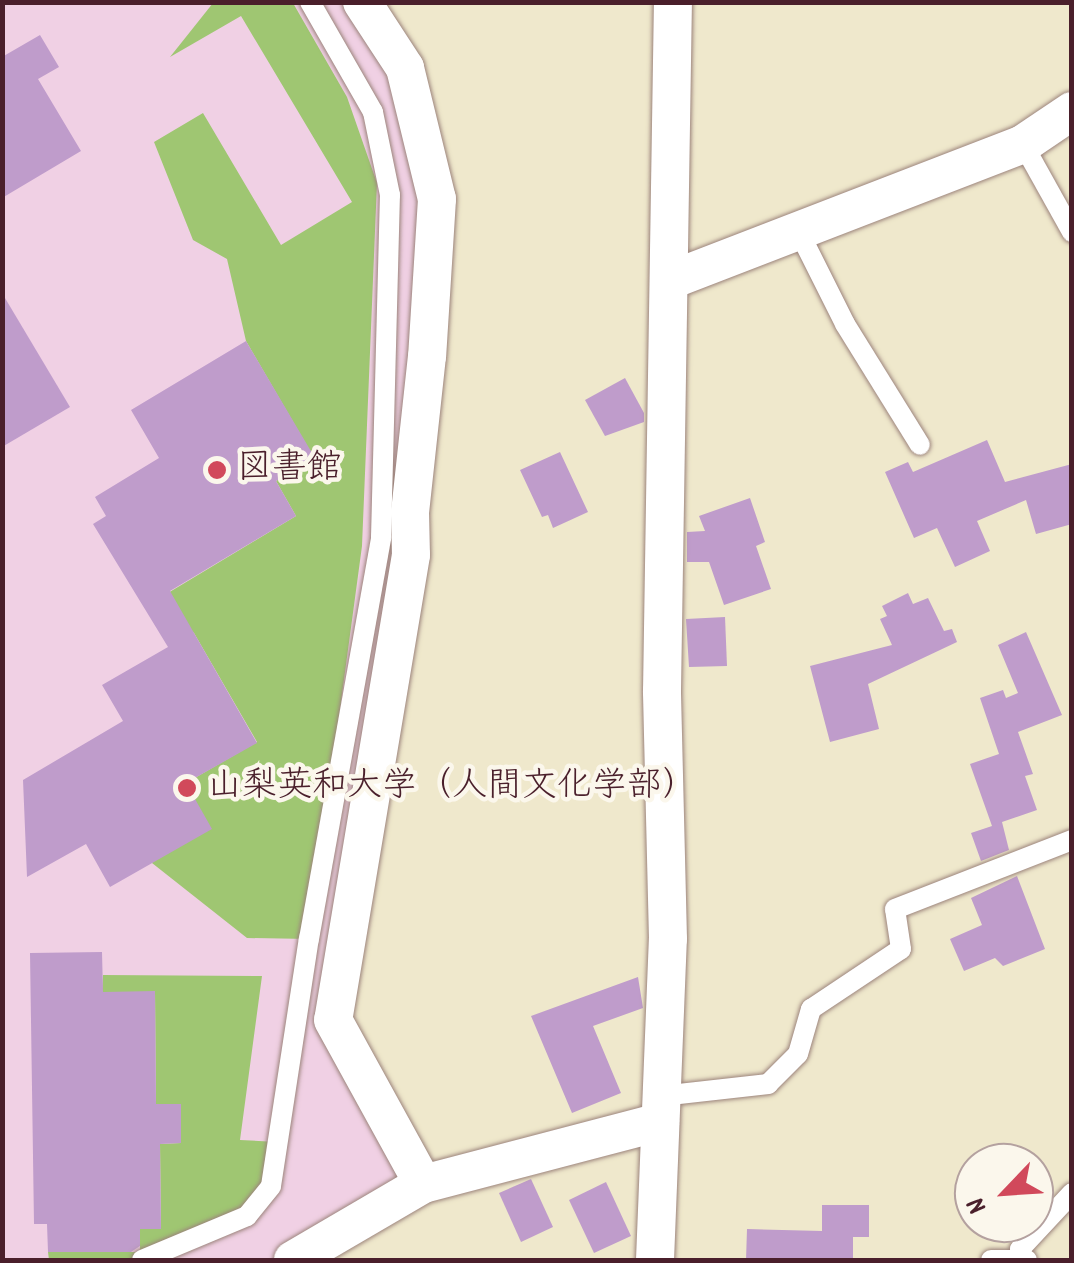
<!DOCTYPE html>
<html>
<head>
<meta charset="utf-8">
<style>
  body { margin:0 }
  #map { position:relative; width:1074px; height:1263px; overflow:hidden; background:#efe8cc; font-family:Dekko,"Klee One",sans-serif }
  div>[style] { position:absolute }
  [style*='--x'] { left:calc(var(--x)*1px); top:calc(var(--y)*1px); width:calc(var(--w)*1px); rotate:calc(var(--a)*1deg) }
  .built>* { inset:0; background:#f0d0e4 }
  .green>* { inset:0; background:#9fc672 }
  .building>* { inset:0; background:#bf9ccb }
  .roads { filter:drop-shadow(0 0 2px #9c847c) drop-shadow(0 0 2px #9c847c) }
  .lane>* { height:20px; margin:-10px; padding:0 10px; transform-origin:10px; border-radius:10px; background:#fff }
  .street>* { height:38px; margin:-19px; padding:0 19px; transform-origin:19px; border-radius:19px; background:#fff }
  .dots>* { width:28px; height:28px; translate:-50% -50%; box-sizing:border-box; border:5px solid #fbf7ec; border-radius:50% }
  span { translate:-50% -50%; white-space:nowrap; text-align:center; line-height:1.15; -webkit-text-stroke:9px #fbf7ec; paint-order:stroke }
  .poi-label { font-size:35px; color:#4a1f2b }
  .left { translate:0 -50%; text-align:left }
  .frame { position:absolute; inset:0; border:5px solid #4a1f2b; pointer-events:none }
  .north { position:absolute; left:954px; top:1143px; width:100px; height:100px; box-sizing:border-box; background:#fbf7ec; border:2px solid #b4a19f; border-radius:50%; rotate:245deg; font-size:28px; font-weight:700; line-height:40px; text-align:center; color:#4a1f2b }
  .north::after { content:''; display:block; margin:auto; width:35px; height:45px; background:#d1495b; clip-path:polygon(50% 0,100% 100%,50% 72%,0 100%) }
</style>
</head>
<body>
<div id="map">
  <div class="built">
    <i style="clip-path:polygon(2px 3px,346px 3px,393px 72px,426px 189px,408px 351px,411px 555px,333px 1020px,423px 1184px,293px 1260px,3px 1260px)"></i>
  </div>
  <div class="green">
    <i style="clip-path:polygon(213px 3px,293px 3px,347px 97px,377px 183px,362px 546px,309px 939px,247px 938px,152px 863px,186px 783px,257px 742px,194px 633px,158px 599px,296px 516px,276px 481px,314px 458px,246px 341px,227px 259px,193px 240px,154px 142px,203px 113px,281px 245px,352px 202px,241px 16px,170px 57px)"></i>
    <i style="clip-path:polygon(103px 975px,262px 976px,240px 1140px,277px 1142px,271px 1186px,247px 1216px,142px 1260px,49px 1260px,48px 1252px,140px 1252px,140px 1229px,161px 1229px,160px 1144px,181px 1143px,156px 1104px,155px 992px,102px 992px)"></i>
  </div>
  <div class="building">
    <i style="clip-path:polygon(40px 35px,59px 67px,38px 79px,81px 151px,2px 198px,2px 57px)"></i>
    <i style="clip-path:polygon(2px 293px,70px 407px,2px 447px)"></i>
    <i style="clip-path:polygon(246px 341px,315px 458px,276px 481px,296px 516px,170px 591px,257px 743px,186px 783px,212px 829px,110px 887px,86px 844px,27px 877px,23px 780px,123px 721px,102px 685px,168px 647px,93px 524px,106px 516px,95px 497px,159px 458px,131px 410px)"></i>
    <i style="clip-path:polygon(625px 378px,644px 413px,644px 422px,605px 436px,585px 400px)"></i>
    <i style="clip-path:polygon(987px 440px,1005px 482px,1072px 464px,1072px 524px,1036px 534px,1026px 500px,977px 521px,990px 551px,955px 567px,937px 528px,914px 538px,885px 472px,908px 462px,913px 472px)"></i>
    <i style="clip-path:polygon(560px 452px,588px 512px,553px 528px,548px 515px,542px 517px,520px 470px)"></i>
    <i style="clip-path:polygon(750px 498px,765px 542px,756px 546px,771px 589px,724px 605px,709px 562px,687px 562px,687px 532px,705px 531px,699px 516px)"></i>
    <i style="clip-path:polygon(908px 593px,913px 604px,928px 598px,944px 631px,952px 629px,957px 642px,868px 684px,879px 729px,830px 742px,810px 666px,892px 645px,880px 619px,887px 616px,882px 606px)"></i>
    <i style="clip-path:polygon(725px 617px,727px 666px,689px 667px,686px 619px)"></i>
    <i style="clip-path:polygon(1026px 632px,1062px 715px,1018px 732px,1033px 774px,1025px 776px,1037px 810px,1002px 822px,1009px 850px,981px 861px,971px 833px,992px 826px,970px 764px,999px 754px,980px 698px,1003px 690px,1006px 698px,1018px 693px,998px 645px)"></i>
    <i style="clip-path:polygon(1017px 876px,1045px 949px,1003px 966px,995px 958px,964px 971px,950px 939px,982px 925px,971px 898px)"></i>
    <i style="clip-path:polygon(102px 952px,103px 992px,155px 991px,156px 1104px,181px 1104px,181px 1143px,160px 1144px,161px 1229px,140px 1229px,140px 1246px,131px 1252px,48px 1252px,47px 1224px,34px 1224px,30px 953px)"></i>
    <i style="clip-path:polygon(638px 977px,643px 1008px,593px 1026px,621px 1093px,572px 1113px,531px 1016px)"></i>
    <i style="clip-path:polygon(531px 1179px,553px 1227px,521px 1242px,499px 1193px)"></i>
    <i style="clip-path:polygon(606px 1182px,631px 1236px,594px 1253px,569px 1200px)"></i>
    <i style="clip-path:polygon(822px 1205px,869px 1205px,869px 1237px,853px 1237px,853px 1260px,746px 1260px,747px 1229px,822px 1231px)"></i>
  </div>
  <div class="roads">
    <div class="lane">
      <i style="--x:1023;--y:144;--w:101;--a:60.9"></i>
      <i style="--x:798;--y:230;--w:105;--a:63.4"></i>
      <i style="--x:845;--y:324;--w:142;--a:58.2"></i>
      <i style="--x:661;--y:1096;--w:108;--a:-6.4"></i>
      <i style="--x:768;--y:1084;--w:42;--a:-45"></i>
      <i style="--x:798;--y:1054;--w:47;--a:-73.9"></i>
      <i style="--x:811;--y:1009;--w:108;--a:-33.7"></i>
      <i style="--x:901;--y:949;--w:40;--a:-98.5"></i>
      <i style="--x:895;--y:909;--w:190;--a:-21.3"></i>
      <i style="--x:1023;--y:1258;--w:9;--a:-108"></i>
      <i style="--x:1020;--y:1249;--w:76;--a:-47.1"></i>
      <i style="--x:142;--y:1260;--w:114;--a:-22.7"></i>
      <i style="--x:247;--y:1216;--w:38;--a:-51"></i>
      <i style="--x:271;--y:1186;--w:250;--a:-81.3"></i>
      <i style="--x:309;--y:939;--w:408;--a:-79.8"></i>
      <i style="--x:381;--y:537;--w:342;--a:-88.5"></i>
      <i style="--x:390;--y:195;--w:85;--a:-101.6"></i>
      <i style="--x:373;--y:112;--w:127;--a:-119.8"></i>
      <i style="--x:991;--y:1260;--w:36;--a:0"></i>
    </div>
    <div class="street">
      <i style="--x:362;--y:2;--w:79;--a:56.9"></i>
      <i style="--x:405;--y:68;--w:135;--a:76.3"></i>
      <i style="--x:437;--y:199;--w:157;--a:93.6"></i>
      <i style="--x:427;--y:356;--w:157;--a:96.2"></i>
      <i style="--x:410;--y:512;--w:43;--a:88.7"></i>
      <i style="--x:411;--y:555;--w:471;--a:99.5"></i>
      <i style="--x:333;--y:1020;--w:187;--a:61.2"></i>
      <i style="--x:671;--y:280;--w:377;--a:-21.1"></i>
      <i style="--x:1023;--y:144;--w:59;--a:-34"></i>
      <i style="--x:293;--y:1260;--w:151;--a:-30.3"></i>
      <i style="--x:423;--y:1184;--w:245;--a:-14.7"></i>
      <i style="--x:655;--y:1260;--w:321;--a:-87.7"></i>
      <i style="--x:668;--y:939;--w:248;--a:-91.4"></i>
      <i style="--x:662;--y:691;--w:689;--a:-89.09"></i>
    </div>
  </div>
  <div class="dots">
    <i style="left:217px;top:470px;background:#d1495b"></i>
    <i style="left:187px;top:788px;background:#d1495b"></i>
  </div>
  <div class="poi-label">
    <span class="left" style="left:237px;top:470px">図書館</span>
    <span class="left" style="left:207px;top:788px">山梨英和大学（人間文化学部）</span>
  </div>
  <div class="frame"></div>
  <div class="north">N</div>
</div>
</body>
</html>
